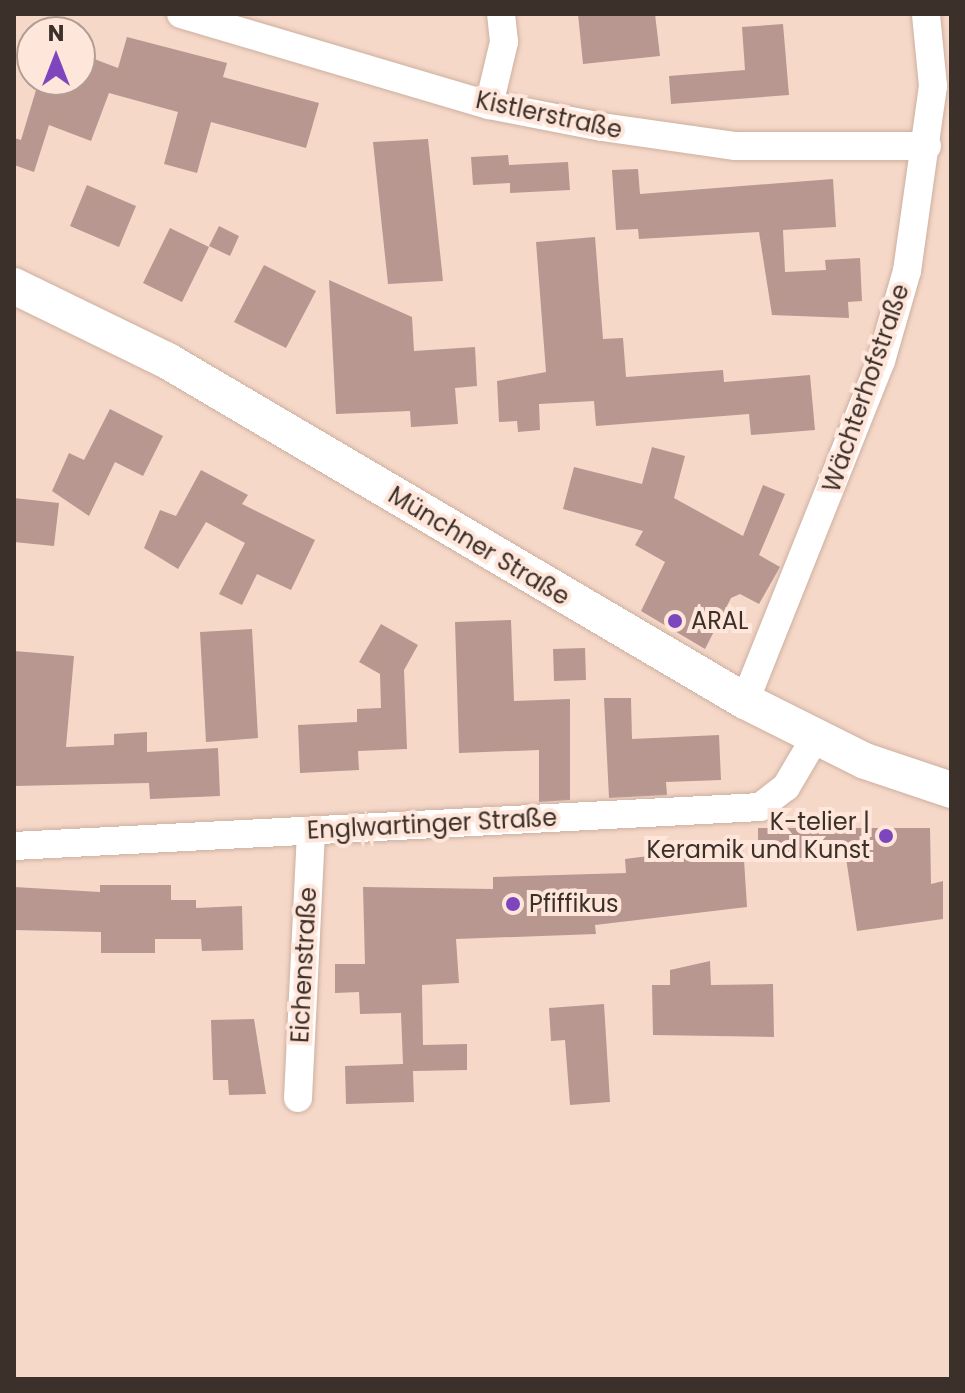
<!DOCTYPE html>
<html>
<head>
<meta charset="utf-8">
<style>
  body { margin:0 }
  #map { position:relative; width:965px; height:1393px; overflow:hidden; background:#f6d8c8; font-family:Poppins,sans-serif }
  div>[style] { position:absolute }
  [style*='--x'] { left:calc(var(--x)*1px); top:calc(var(--y)*1px); width:calc(var(--w)*1px); rotate:calc(var(--a)*1deg) }
  .building>* { inset:0; background:#b79790 }
  .roads { filter:drop-shadow(0 0 2px #ccafa0) drop-shadow(0 0 2px #ccafa0) }
  .minor>* { height:28px; margin:-14px; padding:0 14px; transform-origin:14px; border-radius:14px; background:#fff }
  .tertiary>* { height:36px; margin:-18px; padding:0 18px; transform-origin:18px; border-radius:18px; background:#fff }
  .dots>* { width:22px; height:22px; translate:-50% -50%; box-sizing:border-box; border:4px solid #ffe6da; border-radius:50% }
  span { translate:-50% -50%; white-space:nowrap; text-align:center; line-height:1.15; -webkit-text-stroke:8px #ffe6da; paint-order:stroke }
  .street-label { font-size:24px; color:#3c302a }
  .poi-label { font-size:24px; color:#3c302a }
  .left { translate:0 -50%; text-align:left }
  .right { translate:-100% -50%; text-align:right }
  .frame { position:absolute; inset:0; border:16px solid #3c302a; pointer-events:none }
  .north { position:absolute; left:16px; top:16px; width:80px; height:80px; box-sizing:border-box; background:#ffe6da; border:2px solid #b19d94; border-radius:50%; rotate:0deg; font-size:22px; font-weight:700; line-height:32px; text-align:center; color:#3c302a }
  .north::after { content:''; display:block; margin:auto; width:28px; height:36px; background:#7d46bd; clip-path:polygon(50% 0,100% 100%,50% 72%,0 100%) }
</style>
</head>
<body>
<div id="map">
  <div class="building">
    <i style="clip-path:polygon(578px 14px,655px 14px,660px 56px,583px 64px)"></i>
    <i style="clip-path:polygon(783px 24px,789px 95px,671px 104px,669px 76px,745px 70px,742px 27px)"></i>
    <i style="clip-path:polygon(127px 37px,227px 63px,223px 77px,319px 103px,306px 148px,211px 122px,197px 173px,164px 164px,178px 112px,109px 93px,91px 141px,49px 125px,34px 172px,14px 165px,14px 138px,21px 140px,39px 80px,81px 80px,89px 57px,118px 68px)"></i>
    <i style="clip-path:polygon(428px 139px,443px 281px,388px 284px,373px 142px)"></i>
    <i style="clip-path:polygon(508px 155px,509px 165px,568px 162px,570px 190px,510px 193px,510px 183px,473px 185px,471px 157px)"></i>
    <i style="clip-path:polygon(638px 169px,640px 194px,833px 179px,836px 227px,783px 230px,785px 272px,826px 270px,825px 260px,860px 258px,862px 301px,848px 302px,849px 318px,772px 315px,759px 232px,639px 239px,638px 229px,616px 230px,612px 170px)"></i>
    <i style="clip-path:polygon(87px 185px,136px 206px,119px 247px,70px 226px)"></i>
    <i style="clip-path:polygon(219px 226px,239px 236px,230px 256px,209px 246px)"></i>
    <i style="clip-path:polygon(170px 228px,209px 247px,182px 302px,143px 283px)"></i>
    <i style="clip-path:polygon(595px 237px,603px 339px,623px 338px,626px 377px,723px 370px,724px 382px,810px 375px,815px 430px,751px 435px,749px 414px,596px 426px,594px 401px,539px 404px,540px 430px,518px 432px,517px 421px,499px 422px,497px 381px,546px 372px,536px 242px)"></i>
    <i style="clip-path:polygon(264px 265px,316px 291px,286px 348px,234px 322px)"></i>
    <i style="clip-path:polygon(329px 280px,412px 317px,414px 351px,475px 347px,477px 386px,455px 388px,458px 424px,411px 427px,410px 411px,336px 414px)"></i>
    <i style="clip-path:polygon(110px 409px,163px 436px,143px 476px,115px 462px,89px 516px,52px 491px,69px 453px,84px 460px)"></i>
    <i style="clip-path:polygon(652px 447px,685px 456px,674px 498px,743px 536px,763px 485px,785px 494px,759px 555px,780px 567px,759px 604px,740px 594px,731px 598px,705px 649px,641px 611px,665px 562px,635px 545px,643px 531px,563px 509px,574px 467px,642px 484px)"></i>
    <i style="clip-path:polygon(201px 470px,248px 495px,242px 504px,315px 540px,291px 590px,257px 574px,242px 605px,219px 594px,245px 543px,206px 522px,178px 569px,144px 548px,160px 510px,176px 516px)"></i>
    <i style="clip-path:polygon(14px 498px,59px 503px,54px 546px,14px 542px)"></i>
    <i style="clip-path:polygon(511px 620px,514px 701px,570px 699px,570px 800px,539px 802px,539px 750px,459px 753px,455px 622px)"></i>
    <i style="clip-path:polygon(381px 624px,418px 645px,404px 670px,407px 749px,358px 751px,359px 770px,300px 773px,298px 725px,357px 722px,357px 709px,381px 708px,380px 674px,359px 662px)"></i>
    <i style="clip-path:polygon(252px 629px,258px 738px,206px 742px,200px 632px)"></i>
    <i style="clip-path:polygon(585px 648px,586px 680px,554px 681px,553px 649px)"></i>
    <i style="clip-path:polygon(14px 651px,74px 656px,66px 747px,114px 745px,114px 734px,147px 732px,147px 752px,218px 748px,220px 796px,150px 799px,149px 783px,14px 786px)"></i>
    <i style="clip-path:polygon(604px 698px,631px 698px,632px 739px,719px 735px,721px 780px,666px 782px,667px 795px,609px 798px)"></i>
    <i style="clip-path:polygon(758px 828px,930px 828px,931px 884px,943px 881px,943px 919px,857px 931px,846px 858px,758px 858px)"></i>
    <i style="clip-path:polygon(743px 844px,747px 907px,595px 925px,596px 934px,456px 939px,459px 983px,422px 985px,423px 1045px,467px 1044px,467px 1070px,413px 1071px,414px 1102px,346px 1104px,345px 1066px,403px 1064px,401px 1013px,360px 1014px,359px 992px,335px 993px,335px 964px,365px 964px,363px 887px,493px 889px,493px 877px,626px 873px,625px 859px)"></i>
    <i style="clip-path:polygon(100px 885px,171px 885px,171px 900px,196px 900px,196px 908px,242px 906px,243px 950px,202px 951px,201px 939px,155px 939px,155px 953px,101px 953px,101px 932px,14px 930px,14px 887px,100px 892px)"></i>
    <i style="clip-path:polygon(710px 961px,711px 985px,773px 984px,774px 1037px,653px 1035px,652px 985px,670px 985px,670px 970px)"></i>
    <i style="clip-path:polygon(604px 1004px,610px 1102px,570px 1105px,565px 1040px,551px 1041px,549px 1008px)"></i>
    <i style="clip-path:polygon(254px 1019px,266px 1094px,229px 1095px,228px 1080px,213px 1080px,211px 1020px)"></i>
  </div>
  <div class="roads">
    <div class="minor">
      <i style="--x:181;--y:14;--w:321;--a:16.5"></i>
      <i style="--x:489;--y:105;--w:115;--a:11"></i>
      <i style="--x:602;--y:127;--w:135;--a:8.1"></i>
      <i style="--x:736;--y:146;--w:191;--a:0"></i>
      <i style="--x:489;--y:105;--w:65;--a:-76.6"></i>
      <i style="--x:504;--y:42;--w:28;--a:-96"></i>
      <i style="--x:745;--y:701;--w:366;--a:-68.2"></i>
      <i style="--x:881;--y:361;--w:94;--a:-73.9"></i>
      <i style="--x:907;--y:271;--w:187;--a:-82"></i>
      <i style="--x:933;--y:86;--w:72;--a:-95.6"></i>
      <i style="--x:14;--y:846;--w:747;--a:-2.99"></i>
      <i style="--x:760;--y:807;--w:33;--a:-38"></i>
      <i style="--x:786;--y:787;--w:57;--a:-59.4"></i>
      <i style="--x:298;--y:1098;--w:267;--a:-87.2"></i>
    </div>
    <div class="tertiary">
      <i style="--x:14;--y:286;--w:169;--a:26"></i>
      <i style="--x:166;--y:360;--w:672;--a:30.5"></i>
      <i style="--x:745;--y:701;--w:134;--a:26.6"></i>
      <i style="--x:865;--y:761;--w:91;--a:18.6"></i>
    </div>
  </div>
  <div class="dots">
    <i style="left:675px;top:621px;background:#7d46bd"></i>
    <i style="left:886px;top:836px;background:#7d46bd"></i>
    <i style="left:513px;top:904px;background:#7d46bd"></i>
  </div>
  <div class="street-label">
    <span style="left:549px;top:115px;rotate:12deg">Kistlerstraße</span>
    <span style="left:866px;top:388px;rotate:-71deg">Wächterhofstraße</span>
    <span style="left:479px;top:546px;rotate:31deg">Münchner Straße</span>
    <span style="left:432px;top:824px;rotate:-3deg">Englwartinger Straße</span>
    <span style="left:304px;top:965px;rotate:-87deg">Eichenstraße</span>
  </div>
  <div class="poi-label">
    <span class="left" style="left:691px;top:621px">ARAL</span>
    <span class="right" style="left:870px;top:836px">K-telier |<br>Keramik und Kunst</span>
    <span class="left" style="left:529px;top:904px">Pfiffikus</span>
  </div>
  <div class="frame"></div>
  <div class="north">N</div>
</div>
</body>
</html>
